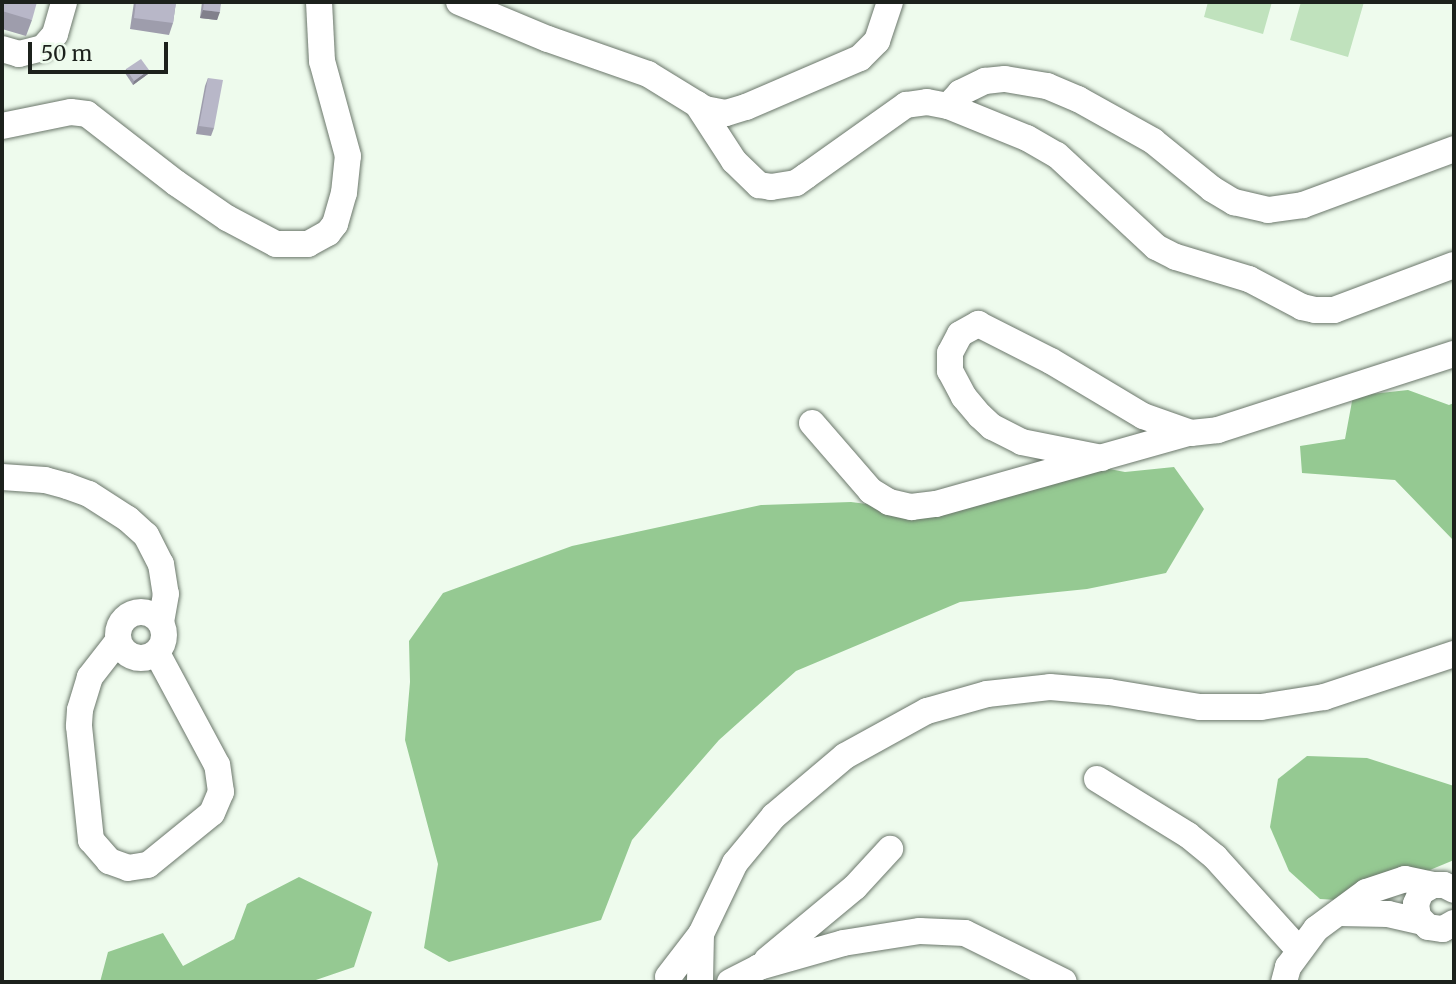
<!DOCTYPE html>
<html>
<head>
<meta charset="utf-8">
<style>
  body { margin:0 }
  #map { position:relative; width:1456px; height:984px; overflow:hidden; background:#eefbed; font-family:Merriweather,serif }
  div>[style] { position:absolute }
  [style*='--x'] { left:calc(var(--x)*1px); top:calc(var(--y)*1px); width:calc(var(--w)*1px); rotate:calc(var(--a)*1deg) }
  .green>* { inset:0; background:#c0e2bd }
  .forest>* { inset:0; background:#95c992 }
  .roads { filter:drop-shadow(0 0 2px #6b776b) drop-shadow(0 0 2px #6b776b) }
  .minor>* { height:26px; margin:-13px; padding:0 13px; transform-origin:13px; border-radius:13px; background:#fff }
  .minor>.ring { margin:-13px; padding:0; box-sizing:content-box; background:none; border:26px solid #fff; border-radius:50% }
  .wall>* { inset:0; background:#9e9dac }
  .shaded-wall>* { inset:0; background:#81808c }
  .building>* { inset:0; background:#b8b7c8 }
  span { translate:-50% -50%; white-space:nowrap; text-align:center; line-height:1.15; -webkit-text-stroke:6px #eefbed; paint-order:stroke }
  .frame { position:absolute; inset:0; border:4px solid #1c211c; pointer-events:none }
  .scale { position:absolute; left:28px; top:42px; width:140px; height:32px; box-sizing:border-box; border:4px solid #1c211c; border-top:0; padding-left:9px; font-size:21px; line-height:24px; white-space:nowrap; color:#1c211c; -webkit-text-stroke:5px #eefbed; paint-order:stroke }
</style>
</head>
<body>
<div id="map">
  <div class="green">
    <i style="clip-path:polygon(1208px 2px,1272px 2px,1263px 34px,1204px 17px)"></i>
    <i style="clip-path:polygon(1301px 2px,1364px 2px,1348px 57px,1290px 40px)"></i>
  </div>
  <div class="forest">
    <i style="clip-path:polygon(1408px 390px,1449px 405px,1454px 403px,1454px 541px,1395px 480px,1302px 473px,1300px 446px,1345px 439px,1353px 396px)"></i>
    <i style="clip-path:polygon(1094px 466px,1125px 472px,1174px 467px,1204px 509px,1166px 573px,1087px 589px,960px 602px,796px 671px,719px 740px,632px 840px,601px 920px,449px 962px,424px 948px,438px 864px,405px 740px,410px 682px,409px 641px,443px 593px,572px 546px,761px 505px,851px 502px,898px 508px)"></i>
    <i style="clip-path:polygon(1307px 756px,1367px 758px,1454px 786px,1454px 860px,1355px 901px,1320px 899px,1289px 871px,1270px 827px,1278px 779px)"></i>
    <i style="clip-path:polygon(299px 877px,372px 912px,354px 967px,310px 982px,100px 982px,108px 952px,163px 933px,183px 966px,234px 939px,247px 904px)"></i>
  </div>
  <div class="roads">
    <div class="minor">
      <i style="--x:459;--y:2;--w:96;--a:22.6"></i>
      <i style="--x:548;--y:39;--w:106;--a:19.3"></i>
      <i style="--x:648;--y:74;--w:67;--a:31.6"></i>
      <i style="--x:705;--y:109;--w:21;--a:11"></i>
      <i style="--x:726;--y:113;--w:21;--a:-17"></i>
      <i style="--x:746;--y:107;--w:124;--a:-23.3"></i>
      <i style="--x:860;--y:58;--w:24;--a:-45"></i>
      <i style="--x:877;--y:41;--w:41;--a:-71.6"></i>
      <i style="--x:2;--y:49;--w:18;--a:16"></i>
      <i style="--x:19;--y:54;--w:25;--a:-14"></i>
      <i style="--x:43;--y:48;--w:18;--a:-49"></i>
      <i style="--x:55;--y:34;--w:33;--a:-74"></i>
      <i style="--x:697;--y:104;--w:68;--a:57"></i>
      <i style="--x:734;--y:161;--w:35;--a:44"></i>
      <i style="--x:759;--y:185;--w:12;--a:9"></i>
      <i style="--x:771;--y:187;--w:25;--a:-9"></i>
      <i style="--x:796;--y:183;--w:12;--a:-35"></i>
      <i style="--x:806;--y:176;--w:123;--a:-35.4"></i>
      <i style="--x:906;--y:105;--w:21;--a:-8"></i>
      <i style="--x:927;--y:102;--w:21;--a:11"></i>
      <i style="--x:948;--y:106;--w:85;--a:22.1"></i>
      <i style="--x:1027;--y:138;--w:34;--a:30"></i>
      <i style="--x:1057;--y:155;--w:135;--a:42.9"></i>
      <i style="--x:1156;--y:247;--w:22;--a:27"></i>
      <i style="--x:1176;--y:257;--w:76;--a:16.8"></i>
      <i style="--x:1249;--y:279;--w:60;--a:27.8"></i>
      <i style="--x:1302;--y:307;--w:13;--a:13"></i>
      <i style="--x:1315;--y:310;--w:19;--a:0"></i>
      <i style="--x:1334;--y:310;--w:128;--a:-20.6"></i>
      <i style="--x:948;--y:106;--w:18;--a:-47"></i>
      <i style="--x:960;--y:93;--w:28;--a:-26"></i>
      <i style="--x:985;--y:81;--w:20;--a:-6"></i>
      <i style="--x:1005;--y:79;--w:43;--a:9.5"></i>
      <i style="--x:1047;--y:86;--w:34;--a:23"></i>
      <i style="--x:1078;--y:99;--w:86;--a:29.2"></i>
      <i style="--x:1153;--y:141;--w:76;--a:39.1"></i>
      <i style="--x:1212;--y:189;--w:26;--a:31"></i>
      <i style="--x:1234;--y:202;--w:35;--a:13"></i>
      <i style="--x:1268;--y:210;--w:35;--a:-8"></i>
      <i style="--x:1303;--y:205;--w:161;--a:-20.3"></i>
      <i style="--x:2;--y:126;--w:70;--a:-11.5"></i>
      <i style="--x:71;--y:112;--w:16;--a:7"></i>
      <i style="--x:87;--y:114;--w:113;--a:37.8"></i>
      <i style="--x:176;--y:183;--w:62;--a:34.5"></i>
      <i style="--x:227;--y:218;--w:55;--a:28"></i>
      <i style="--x:276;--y:244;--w:32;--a:0"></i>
      <i style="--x:308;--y:244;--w:23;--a:-29"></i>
      <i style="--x:328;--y:233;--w:11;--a:-52"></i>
      <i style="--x:335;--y:224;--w:32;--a:-74"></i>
      <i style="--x:344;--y:193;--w:37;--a:-84"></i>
      <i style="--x:348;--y:156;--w:98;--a:-105.3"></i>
      <i style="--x:322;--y:61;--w:59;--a:-92.9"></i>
      <i style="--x:812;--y:423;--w:90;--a:49.1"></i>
      <i style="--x:871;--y:491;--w:21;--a:31"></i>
      <i style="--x:889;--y:502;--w:23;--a:13"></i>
      <i style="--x:911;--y:507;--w:25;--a:-7"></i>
      <i style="--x:936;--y:504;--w:263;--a:-15.7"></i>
      <i style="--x:1102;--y:458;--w:82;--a:-168.7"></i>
      <i style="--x:1022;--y:442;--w:34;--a:-153"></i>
      <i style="--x:992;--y:427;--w:16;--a:-137"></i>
      <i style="--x:980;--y:416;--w:25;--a:-130"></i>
      <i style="--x:964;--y:397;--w:30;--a:-118"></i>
      <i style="--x:950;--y:371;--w:18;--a:-90"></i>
      <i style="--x:950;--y:353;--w:21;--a:-62"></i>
      <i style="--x:960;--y:334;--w:21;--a:-29"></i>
      <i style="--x:978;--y:324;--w:82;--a:26.9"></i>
      <i style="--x:1051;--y:361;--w:107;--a:30.9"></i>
      <i style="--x:1143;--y:416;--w:51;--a:19.5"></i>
      <i style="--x:1191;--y:433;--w:27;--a:-6"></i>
      <i style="--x:1218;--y:430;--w:248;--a:-17.9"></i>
      <i style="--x:2;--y:477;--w:43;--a:4"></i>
      <i style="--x:45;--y:480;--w:23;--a:15"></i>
      <i style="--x:67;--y:486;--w:23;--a:20"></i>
      <i style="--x:89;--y:494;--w:46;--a:32.7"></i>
      <i style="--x:128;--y:519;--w:24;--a:42"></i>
      <i style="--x:146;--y:535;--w:33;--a:63"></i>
      <i style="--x:161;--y:564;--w:30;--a:81"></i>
      <i style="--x:166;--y:594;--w:29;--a:100"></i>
      <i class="ring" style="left:118px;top:612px;width:20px;height:20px"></i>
      <i style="--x:118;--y:641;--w:46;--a:127.9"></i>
      <i style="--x:90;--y:677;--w:34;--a:107"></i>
      <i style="--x:80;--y:710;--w:16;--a:94"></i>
      <i style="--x:79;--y:726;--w:115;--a:84"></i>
      <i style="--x:91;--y:840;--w:28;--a:49"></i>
      <i style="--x:109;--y:861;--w:20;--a:20"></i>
      <i style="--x:128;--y:868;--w:20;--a:-9"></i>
      <i style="--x:148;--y:865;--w:82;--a:-39.1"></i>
      <i style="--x:212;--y:813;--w:23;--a:-67"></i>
      <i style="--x:221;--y:792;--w:27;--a:-98"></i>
      <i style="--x:217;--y:765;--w:127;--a:-118.2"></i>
      <i style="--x:1097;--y:779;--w:107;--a:31.6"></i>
      <i style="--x:1188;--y:835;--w:35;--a:39"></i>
      <i style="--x:1215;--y:857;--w:125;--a:47.9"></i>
      <i style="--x:1454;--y:890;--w:11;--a:-153"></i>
      <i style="--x:1444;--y:885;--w:11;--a:180"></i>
      <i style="--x:1433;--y:885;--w:14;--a:150"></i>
      <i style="--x:1421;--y:892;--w:13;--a:113"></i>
      <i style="--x:1416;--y:904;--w:13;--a:81"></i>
      <i style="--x:1418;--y:917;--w:14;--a:45"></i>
      <i style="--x:1428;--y:927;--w:15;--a:8"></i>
      <i style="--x:1443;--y:929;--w:13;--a:-29"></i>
      <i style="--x:1339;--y:913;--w:49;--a:1.2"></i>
      <i style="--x:1388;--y:914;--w:35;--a:13"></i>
      <i style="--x:767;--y:960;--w:114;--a:-39.7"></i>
      <i style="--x:855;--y:887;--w:52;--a:-47.4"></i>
      <i style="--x:668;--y:977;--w:54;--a:-52.5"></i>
      <i style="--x:701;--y:934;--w:79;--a:-64.4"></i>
      <i style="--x:735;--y:863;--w:61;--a:-50.3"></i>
      <i style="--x:774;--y:816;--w:93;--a:-40.2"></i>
      <i style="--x:845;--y:756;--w:94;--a:-28.8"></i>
      <i style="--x:927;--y:711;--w:62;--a:-15.8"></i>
      <i style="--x:987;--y:694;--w:63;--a:-6.3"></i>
      <i style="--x:1050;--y:687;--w:59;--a:4.8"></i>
      <i style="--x:1109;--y:692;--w:92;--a:9.4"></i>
      <i style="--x:1200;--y:707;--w:61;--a:0"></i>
      <i style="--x:1261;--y:707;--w:64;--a:-9"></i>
      <i style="--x:1324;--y:697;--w:137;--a:-18.3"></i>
      <i style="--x:700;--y:981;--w:47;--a:-88.8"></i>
      <i style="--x:730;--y:982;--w:33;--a:-27"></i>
      <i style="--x:759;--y:967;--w:87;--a:-15.9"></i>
      <i style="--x:843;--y:943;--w:78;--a:-8.9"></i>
      <i style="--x:920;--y:931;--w:45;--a:2.5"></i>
      <i style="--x:965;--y:933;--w:110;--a:26.3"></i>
      <i style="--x:1284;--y:982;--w:16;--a:-75"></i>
      <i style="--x:1288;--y:967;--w:47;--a:-53.6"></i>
      <i style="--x:1316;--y:929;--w:62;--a:-36.5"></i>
      <i style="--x:1366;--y:892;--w:41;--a:-18.4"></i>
      <i style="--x:1405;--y:879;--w:29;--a:12"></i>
    </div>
  </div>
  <div class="wall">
    <i style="clip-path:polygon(2px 2px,32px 20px,26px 36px,2px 29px)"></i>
    <i style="clip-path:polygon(134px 2px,176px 2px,173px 23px,169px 35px,130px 29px)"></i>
    <i style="clip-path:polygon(202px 2px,221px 2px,217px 20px,200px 18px)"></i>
    <i style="clip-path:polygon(126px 69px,149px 70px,148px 74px,133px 85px,125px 73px)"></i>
    <i style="clip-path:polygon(208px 78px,214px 128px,211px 136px,196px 134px,205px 86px)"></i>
  </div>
  <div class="shaded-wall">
    <i style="clip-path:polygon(203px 10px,220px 12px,217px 20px,200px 18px)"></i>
    <i style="clip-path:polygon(149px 70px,148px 74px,133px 85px,134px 81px)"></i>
  </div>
  <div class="building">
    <i style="clip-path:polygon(2px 2px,37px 2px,32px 20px,2px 11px)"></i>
    <i style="clip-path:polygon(136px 2px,176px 2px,173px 23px,134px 18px)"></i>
    <i style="clip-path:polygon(204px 2px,221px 2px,220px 12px,203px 10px)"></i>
    <i style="clip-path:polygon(141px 59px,149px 70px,134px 81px,126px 69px)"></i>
    <i style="clip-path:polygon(208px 78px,223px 80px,214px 128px,199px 126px)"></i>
  </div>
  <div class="frame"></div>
  <div class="scale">50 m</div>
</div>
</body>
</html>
